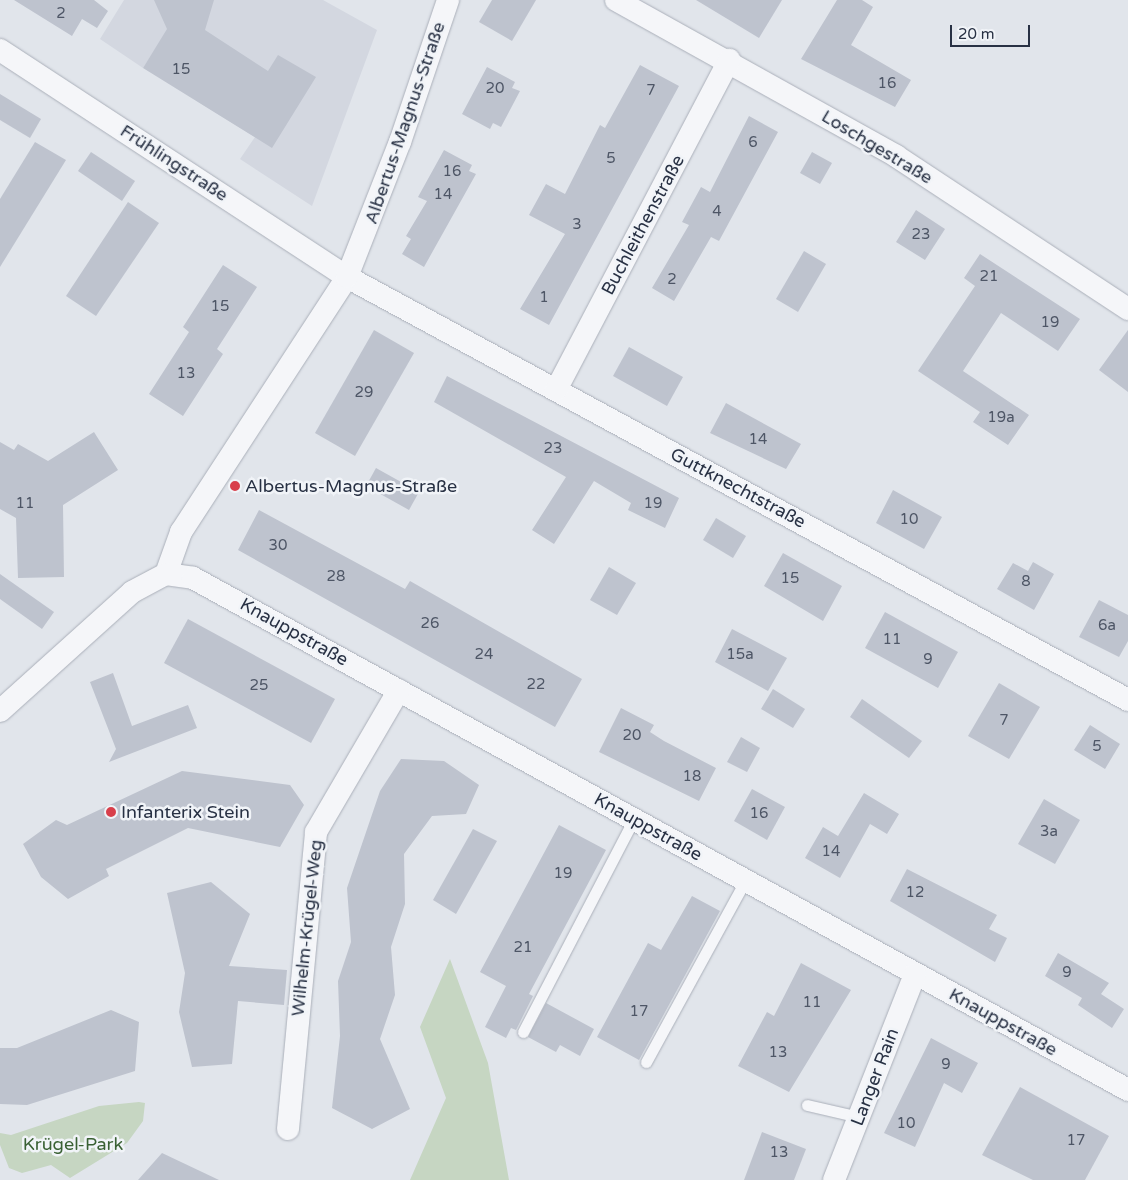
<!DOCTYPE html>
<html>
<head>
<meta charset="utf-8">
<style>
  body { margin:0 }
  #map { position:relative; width:1128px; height:1180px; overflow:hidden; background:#e1e5eb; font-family:"Varela Round",sans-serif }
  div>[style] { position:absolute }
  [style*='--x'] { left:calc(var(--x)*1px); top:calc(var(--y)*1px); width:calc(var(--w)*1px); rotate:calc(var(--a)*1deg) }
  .built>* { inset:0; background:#d3d7e0 }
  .green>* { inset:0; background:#c6d6c2 }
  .building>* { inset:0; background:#bec3ce }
  .roads { filter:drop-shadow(0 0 1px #aaafb9) drop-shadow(0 0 1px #aaafb9) }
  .lane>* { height:11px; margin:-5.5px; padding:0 5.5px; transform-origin:5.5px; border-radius:5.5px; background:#f5f6f9 }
  .street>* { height:22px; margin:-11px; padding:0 11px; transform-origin:11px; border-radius:11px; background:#f5f6f9 }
  .dots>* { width:14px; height:14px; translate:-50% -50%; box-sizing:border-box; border:2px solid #f1f4f8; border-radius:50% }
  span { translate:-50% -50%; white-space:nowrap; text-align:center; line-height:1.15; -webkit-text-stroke:5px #f1f4f8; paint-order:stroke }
  .number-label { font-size:15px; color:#4e5666 }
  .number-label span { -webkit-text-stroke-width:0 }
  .street-label { font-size:18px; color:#283144 }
  .poi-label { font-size:18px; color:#283144 }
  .left { translate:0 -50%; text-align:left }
  .park-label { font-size:18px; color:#3a6134 }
  .scale { position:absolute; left:950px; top:25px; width:80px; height:22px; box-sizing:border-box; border:2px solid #283144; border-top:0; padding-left:6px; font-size:15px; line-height:18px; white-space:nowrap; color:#283144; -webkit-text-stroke:4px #f1f4f8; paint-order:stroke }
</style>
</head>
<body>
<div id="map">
  <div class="built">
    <i style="clip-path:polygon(124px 0,323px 0,377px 30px,312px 206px,240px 159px,255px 137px,200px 103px,220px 72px,163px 37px,143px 68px,100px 39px)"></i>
  </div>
  <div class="green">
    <i style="clip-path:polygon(450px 959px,488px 1063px,509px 1180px,410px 1180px,446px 1098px,420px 1027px)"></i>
    <i style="clip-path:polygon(139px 1102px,145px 1103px,143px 1121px,127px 1143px,70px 1178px,51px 1165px,22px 1173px,9px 1168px,0 1145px,0 1133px,11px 1135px,99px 1106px)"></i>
  </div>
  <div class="building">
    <i style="clip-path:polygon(14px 0,94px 0,108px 11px,97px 28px,82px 19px,72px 36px)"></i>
    <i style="clip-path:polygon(154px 0,214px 0,205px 30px,268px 71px,278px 55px,316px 77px,272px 148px,143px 68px,167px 29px)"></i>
    <i style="clip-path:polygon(492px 0,536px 0,512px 41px,479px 22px)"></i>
    <i style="clip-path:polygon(696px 0,782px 0,759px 38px)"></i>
    <i style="clip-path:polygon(837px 0,862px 0,873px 7px,851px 45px,911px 80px,895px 107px,801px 59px)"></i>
    <i style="clip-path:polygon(640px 65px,679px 86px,549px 325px,520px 309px,565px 234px,529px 215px,546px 184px,565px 194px,600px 125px,605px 128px)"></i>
    <i style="clip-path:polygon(487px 67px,515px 82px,512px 88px,520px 91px,501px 127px,493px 123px,490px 129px,462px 114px)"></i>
    <i style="clip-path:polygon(0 94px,41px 119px,30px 138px,0 120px)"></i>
    <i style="clip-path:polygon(749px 116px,778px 132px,719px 241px,711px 237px,674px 301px,652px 288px,689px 225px,682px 222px,701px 187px,710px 192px)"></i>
    <i style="clip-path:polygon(35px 142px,66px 160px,0 267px,0 199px)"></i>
    <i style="clip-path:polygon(444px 150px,472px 165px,469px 171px,476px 174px,424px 267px,402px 254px,411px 239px,406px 236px,427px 201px,418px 197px)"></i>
    <i style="clip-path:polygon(91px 152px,135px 181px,122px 201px,78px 171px)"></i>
    <i style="clip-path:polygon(812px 152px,832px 163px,820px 184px,800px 173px)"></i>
    <i style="clip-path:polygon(128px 202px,159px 223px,96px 316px,66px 296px)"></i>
    <i style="clip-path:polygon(916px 210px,945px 229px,925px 260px,896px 242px)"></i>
    <i style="clip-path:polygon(804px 251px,826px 264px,798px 312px,776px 299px)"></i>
    <i style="clip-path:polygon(980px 254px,1080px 319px,1058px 351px,1001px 313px,963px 371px,1029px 415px,1008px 445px,973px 422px,980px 412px,918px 371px,975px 286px,964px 278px)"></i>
    <i style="clip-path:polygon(223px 265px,257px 287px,217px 349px,223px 354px,183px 416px,149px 394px,189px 332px,183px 327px)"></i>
    <i style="clip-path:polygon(374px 330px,414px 353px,355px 456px,315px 433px)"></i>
    <i style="clip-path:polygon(1128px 330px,1128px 392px,1099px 370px)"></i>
    <i style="clip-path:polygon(629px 347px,683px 377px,667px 406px,613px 376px)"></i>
    <i style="clip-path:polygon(447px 376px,679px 498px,665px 528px,628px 510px,631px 503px,594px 481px,554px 544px,532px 530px,566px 477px,434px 402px)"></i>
    <i style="clip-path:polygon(726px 403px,801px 444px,786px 469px,710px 433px)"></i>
    <i style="clip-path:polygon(94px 432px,118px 470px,63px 505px,64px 577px,18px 578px,16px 518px,0 509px,0 442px,14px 450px,18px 444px,48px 461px)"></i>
    <i style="clip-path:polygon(376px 468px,419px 492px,409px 510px,366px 486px)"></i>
    <i style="clip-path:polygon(893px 490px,942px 517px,924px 549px,876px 523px)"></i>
    <i style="clip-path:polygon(259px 510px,405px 589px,410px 581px,582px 679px,555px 727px,238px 550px)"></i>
    <i style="clip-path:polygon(716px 518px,746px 536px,733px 558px,703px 540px)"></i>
    <i style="clip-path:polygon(783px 553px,842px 586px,823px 621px,764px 586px)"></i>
    <i style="clip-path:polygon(1033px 562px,1054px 574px,1034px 610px,997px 589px,1013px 563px,1028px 571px)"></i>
    <i style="clip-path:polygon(609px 567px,636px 583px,617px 615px,590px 600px)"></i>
    <i style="clip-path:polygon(0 574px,54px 612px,42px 629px,0 599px)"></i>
    <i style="clip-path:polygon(1099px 600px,1128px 615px,1128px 641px,1119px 657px,1079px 637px)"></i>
    <i style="clip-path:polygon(885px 612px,958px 652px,938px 688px,865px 648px)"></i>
    <i style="clip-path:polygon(188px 619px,335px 699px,311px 743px,164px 663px)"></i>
    <i style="clip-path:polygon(732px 629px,787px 658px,768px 691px,715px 662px)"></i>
    <i style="clip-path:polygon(113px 673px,132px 726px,188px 705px,197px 728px,109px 762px,116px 749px,90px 682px)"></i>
    <i style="clip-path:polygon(999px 683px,1040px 707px,1009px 759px,968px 736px)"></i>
    <i style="clip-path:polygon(773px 689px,805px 709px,793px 728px,761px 709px)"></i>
    <i style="clip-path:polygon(862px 699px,922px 741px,909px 758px,850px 717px)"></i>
    <i style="clip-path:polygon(621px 708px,654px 725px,650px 732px,664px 741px,716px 768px,699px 801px,599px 752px)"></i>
    <i style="clip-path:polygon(1090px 725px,1120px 744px,1105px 769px,1074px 750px)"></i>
    <i style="clip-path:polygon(741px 737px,760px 748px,747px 772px,727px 762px)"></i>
    <i style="clip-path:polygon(401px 759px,444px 761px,479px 785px,466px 814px,432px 816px,404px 854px,405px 904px,391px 947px,395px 995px,380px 1039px,410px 1109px,372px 1129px,332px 1108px,340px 1036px,338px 981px,351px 942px,347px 888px,380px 791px)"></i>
    <i style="clip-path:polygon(182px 771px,290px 785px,304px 805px,280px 847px,188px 828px,106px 869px,109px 876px,68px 899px,41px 877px,23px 844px,56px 820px,67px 825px)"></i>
    <i style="clip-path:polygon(752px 789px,785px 807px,767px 840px,734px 821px)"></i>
    <i style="clip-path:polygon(864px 793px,899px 814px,887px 834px,870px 824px,840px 878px,805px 858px,823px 827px,838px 836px)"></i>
    <i style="clip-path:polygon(1044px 799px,1080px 820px,1055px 864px,1018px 844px)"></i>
    <i style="clip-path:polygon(559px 825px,606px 850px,529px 994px,533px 996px,516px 1030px,511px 1028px,506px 1038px,485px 1027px,506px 986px,480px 972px)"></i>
    <i style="clip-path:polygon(473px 829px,497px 841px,456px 914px,433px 900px)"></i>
    <i style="clip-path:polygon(907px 869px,997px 915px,989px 929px,1007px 938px,995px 962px,890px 901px)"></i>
    <i style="clip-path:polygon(211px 882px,250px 914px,229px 966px,287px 970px,284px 1005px,238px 1001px,232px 1064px,192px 1067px,179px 1012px,185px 973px,167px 893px)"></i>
    <i style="clip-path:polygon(692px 896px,720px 911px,639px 1060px,597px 1037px,648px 943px,661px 950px)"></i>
    <i style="clip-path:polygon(1058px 953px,1109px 983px,1101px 994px,1124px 1009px,1112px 1028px,1078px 1005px,1082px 998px,1045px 976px)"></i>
    <i style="clip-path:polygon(801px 963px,851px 990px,789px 1092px,738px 1066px,767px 1012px,774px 1016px)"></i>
    <i style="clip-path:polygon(546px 1003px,594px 1029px,580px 1056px,560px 1045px,556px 1052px,528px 1037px)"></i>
    <i style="clip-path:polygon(111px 1010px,139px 1022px,135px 1071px,27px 1105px,0 1104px,0 1048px,17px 1048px)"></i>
    <i style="clip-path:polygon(931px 1038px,978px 1063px,962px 1093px,944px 1083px,915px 1147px,884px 1133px)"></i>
    <i style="clip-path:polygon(1020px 1087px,1109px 1136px,1085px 1180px,1033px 1180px,982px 1155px)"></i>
    <i style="clip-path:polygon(762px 1132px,806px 1149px,794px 1180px,744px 1180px)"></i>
    <i style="clip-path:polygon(162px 1153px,219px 1180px,138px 1180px)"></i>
  </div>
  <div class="roads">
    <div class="lane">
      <i style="--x:523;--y:1032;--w:240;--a:-62.5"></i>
      <i style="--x:646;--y:1062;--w:206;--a:-61.3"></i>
      <i style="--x:807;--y:1105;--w:53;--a:13"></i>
    </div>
    <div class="street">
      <i style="--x:616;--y:0;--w:321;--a:29.1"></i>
      <i style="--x:896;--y:156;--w:278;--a:33.4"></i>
      <i style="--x:0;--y:50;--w:415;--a:33.2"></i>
      <i style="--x:347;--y:277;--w:888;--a:28.44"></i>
      <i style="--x:556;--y:390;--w:373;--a:-62.3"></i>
      <i style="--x:166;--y:574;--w:45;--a:-70.3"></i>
      <i style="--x:181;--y:532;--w:304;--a:-56.9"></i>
      <i style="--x:347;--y:277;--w:145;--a:-68.6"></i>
      <i style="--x:400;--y:142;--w:150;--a:-71.3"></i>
      <i style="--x:0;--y:711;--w:178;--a:-42"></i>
      <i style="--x:132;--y:592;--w:38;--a:-28"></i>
      <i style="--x:166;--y:574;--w:27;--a:8"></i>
      <i style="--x:193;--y:578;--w:1066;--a:28.7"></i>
      <i style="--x:288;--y:1129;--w:298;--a:-84.6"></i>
      <i style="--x:316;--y:832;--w:164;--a:-59.7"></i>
      <i style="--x:834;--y:1180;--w:221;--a:-68.5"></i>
    </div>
  </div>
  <div class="dots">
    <i style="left:235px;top:486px;background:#d83f4b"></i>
    <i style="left:111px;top:812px;background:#d83f4b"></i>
  </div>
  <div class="number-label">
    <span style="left:61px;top:14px">2</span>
    <span style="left:181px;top:70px">15</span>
    <span style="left:887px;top:84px">16</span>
    <span style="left:495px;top:89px">20</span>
    <span style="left:651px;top:91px">7</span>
    <span style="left:753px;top:143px">6</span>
    <span style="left:611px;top:159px">5</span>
    <span style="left:452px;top:172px">16</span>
    <span style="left:443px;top:195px">14</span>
    <span style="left:717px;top:212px">4</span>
    <span style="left:577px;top:225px">3</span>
    <span style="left:921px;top:235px">23</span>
    <span style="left:989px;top:277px">21</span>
    <span style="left:672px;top:280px">2</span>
    <span style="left:544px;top:298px">1</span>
    <span style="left:220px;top:307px">15</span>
    <span style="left:1050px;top:323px">19</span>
    <span style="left:186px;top:374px">13</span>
    <span style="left:364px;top:393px">29</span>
    <span style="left:1001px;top:418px">19a</span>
    <span style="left:758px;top:440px">14</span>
    <span style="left:553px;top:449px">23</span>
    <span style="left:25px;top:504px">11</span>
    <span style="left:653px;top:504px">19</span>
    <span style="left:909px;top:520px">10</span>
    <span style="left:278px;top:546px">30</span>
    <span style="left:336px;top:577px">28</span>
    <span style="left:790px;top:579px">15</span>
    <span style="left:1026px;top:582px">8</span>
    <span style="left:430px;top:624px">26</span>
    <span style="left:1107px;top:626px">6a</span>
    <span style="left:892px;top:640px">11</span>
    <span style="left:484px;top:655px">24</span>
    <span style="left:740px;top:655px">15a</span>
    <span style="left:928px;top:660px">9</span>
    <span style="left:536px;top:685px">22</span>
    <span style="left:259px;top:686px">25</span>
    <span style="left:1004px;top:721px">7</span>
    <span style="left:632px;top:736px">20</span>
    <span style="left:1097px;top:747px">5</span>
    <span style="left:692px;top:777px">18</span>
    <span style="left:759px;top:814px">16</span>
    <span style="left:1049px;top:832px">3a</span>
    <span style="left:831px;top:852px">14</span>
    <span style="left:563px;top:874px">19</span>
    <span style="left:915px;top:893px">12</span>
    <span style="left:523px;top:948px">21</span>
    <span style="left:1067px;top:973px">9</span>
    <span style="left:812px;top:1003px">11</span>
    <span style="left:639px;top:1012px">17</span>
    <span style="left:778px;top:1053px">13</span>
    <span style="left:946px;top:1065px">9</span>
    <span style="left:906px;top:1124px">10</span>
    <span style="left:1076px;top:1141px">17</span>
    <span style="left:779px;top:1153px">13</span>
  </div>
  <div class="street-label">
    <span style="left:405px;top:123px;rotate:-71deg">Albertus-Magnus-Straße</span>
    <span style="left:877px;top:147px;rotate:31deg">Loschgestraße</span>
    <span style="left:174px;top:163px;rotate:33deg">Frühlingstraße</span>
    <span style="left:643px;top:225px;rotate:-62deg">Buchleithenstraße</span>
    <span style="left:738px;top:488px;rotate:28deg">Guttknechtstraße</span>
    <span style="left:294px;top:632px;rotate:29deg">Knauppstraße</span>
    <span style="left:648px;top:827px;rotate:29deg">Knauppstraße</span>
    <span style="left:307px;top:928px;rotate:-84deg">Wilhelm-Krügel-Weg</span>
    <span style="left:1003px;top:1022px;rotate:29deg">Knauppstraße</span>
    <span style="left:875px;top:1077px;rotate:-69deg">Langer Rain</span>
  </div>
  <div class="poi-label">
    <span class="left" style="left:245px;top:486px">Albertus-Magnus-Straße</span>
    <span class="left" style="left:121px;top:812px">Infanterix Stein</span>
  </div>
  <div class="park-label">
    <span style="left:73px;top:1144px">Krügel-Park</span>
  </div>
  <div class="scale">20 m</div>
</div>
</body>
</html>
